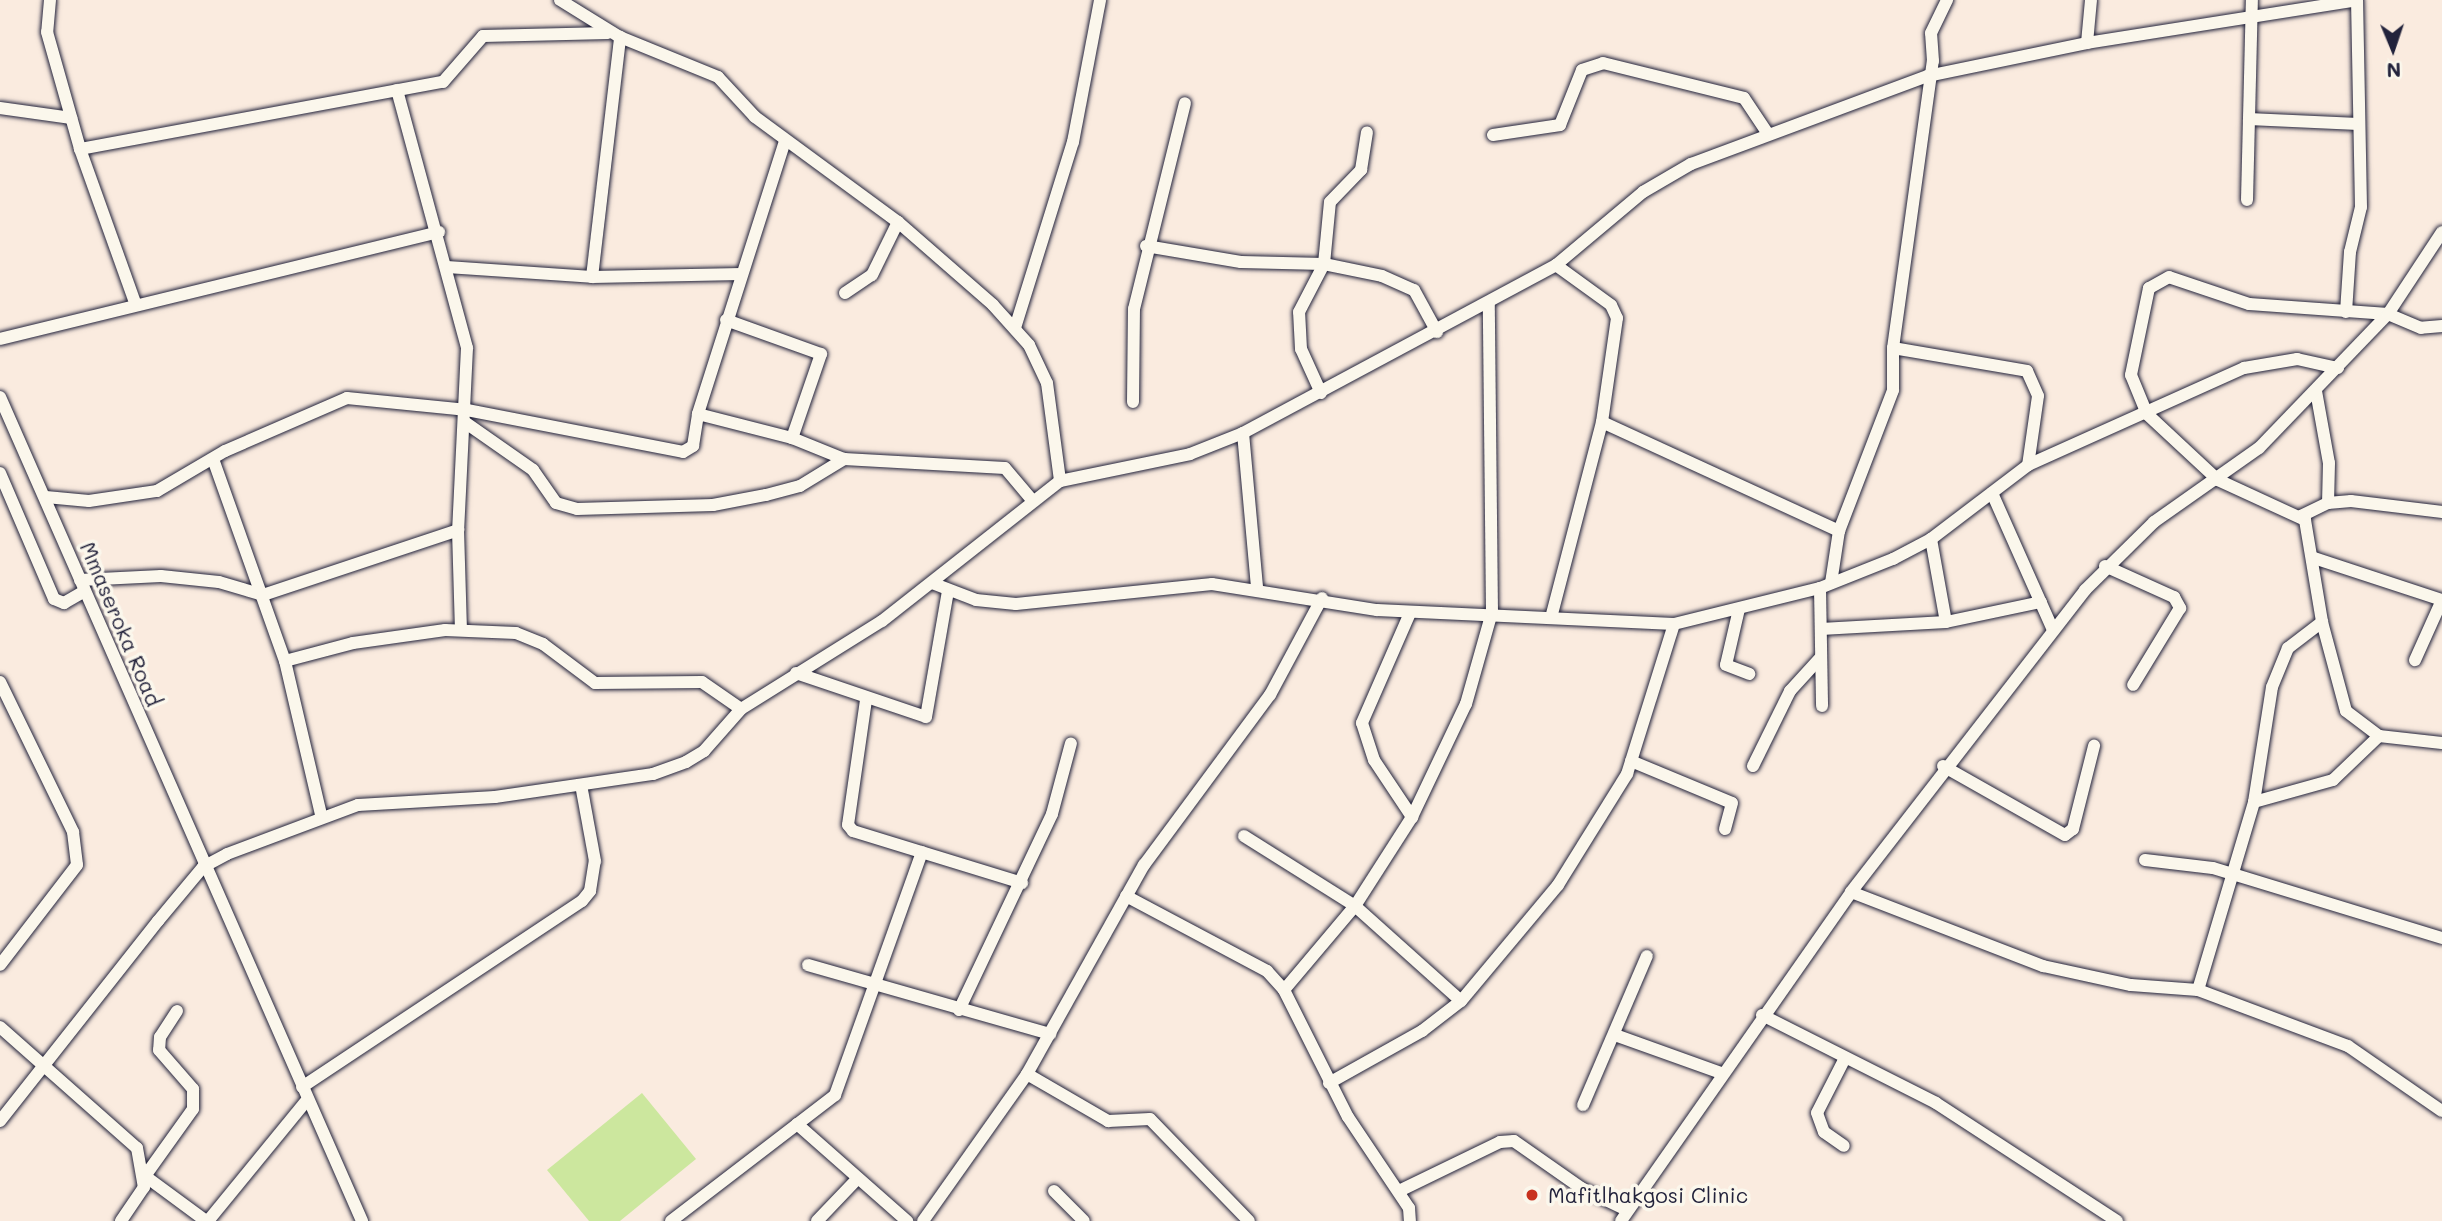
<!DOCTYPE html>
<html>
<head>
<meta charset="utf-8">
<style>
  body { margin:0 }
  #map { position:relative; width:2442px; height:1221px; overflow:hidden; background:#faebdf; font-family:Mali,sans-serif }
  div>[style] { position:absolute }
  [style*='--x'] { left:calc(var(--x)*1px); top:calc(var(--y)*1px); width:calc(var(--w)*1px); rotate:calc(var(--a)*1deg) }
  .green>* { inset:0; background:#cce79e }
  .roads { filter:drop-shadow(0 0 2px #22223b) drop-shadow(0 0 2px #22223b) }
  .minor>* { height:12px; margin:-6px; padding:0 6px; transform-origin:6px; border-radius:6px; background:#fbf7ec }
  .dots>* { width:19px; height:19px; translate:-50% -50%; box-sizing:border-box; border:4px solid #fbf7ec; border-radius:50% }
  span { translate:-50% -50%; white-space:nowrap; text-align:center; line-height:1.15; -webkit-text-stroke:7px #fbf7ec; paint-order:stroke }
  .street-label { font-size:21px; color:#22223b }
  .poi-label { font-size:21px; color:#22223b }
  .left { translate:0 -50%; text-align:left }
  .north { position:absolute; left:2358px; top:14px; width:70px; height:70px; -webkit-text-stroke:5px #fbf7ec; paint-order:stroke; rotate:178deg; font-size:19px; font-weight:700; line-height:28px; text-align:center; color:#22223b }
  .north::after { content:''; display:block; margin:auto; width:24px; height:32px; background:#22223b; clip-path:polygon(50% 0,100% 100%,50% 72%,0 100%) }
</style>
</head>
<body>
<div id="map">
  <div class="green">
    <i style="clip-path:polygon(642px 1093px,696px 1159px,620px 1221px,589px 1221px,547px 1170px)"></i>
  </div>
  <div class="roads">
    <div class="minor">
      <i style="--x:50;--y:0;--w:32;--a:95"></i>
      <i style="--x:47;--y:32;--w:122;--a:74.2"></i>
      <i style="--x:80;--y:149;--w:164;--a:70.3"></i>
      <i style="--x:560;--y:0;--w:70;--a:31.7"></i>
      <i style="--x:620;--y:37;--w:106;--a:22.2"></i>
      <i style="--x:718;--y:77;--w:54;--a:47.2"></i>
      <i style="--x:755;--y:117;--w:177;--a:36.3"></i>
      <i style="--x:898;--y:222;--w:126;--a:41.1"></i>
      <i style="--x:993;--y:305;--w:54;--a:48"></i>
      <i style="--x:1029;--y:345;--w:42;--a:64.7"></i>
      <i style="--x:1047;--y:383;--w:99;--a:82.4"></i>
      <i style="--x:2087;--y:43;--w:43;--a:-84.7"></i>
      <i style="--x:397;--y:90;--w:267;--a:74.8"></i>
      <i style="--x:467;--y:348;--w:182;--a:92.8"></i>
      <i style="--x:458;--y:530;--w:99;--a:88.3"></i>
      <i style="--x:0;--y:108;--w:72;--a:8"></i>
      <i style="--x:2249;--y:119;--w:109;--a:2.6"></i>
      <i style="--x:1493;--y:135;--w:68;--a:-8.5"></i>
      <i style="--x:1560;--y:125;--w:59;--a:-68.2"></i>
      <i style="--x:1582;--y:70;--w:22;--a:-18"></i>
      <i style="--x:1603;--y:63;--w:145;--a:13.9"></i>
      <i style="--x:1744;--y:98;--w:43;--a:56.3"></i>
      <i style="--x:785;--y:141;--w:287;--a:107.7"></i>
      <i style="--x:698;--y:414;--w:97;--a:14.3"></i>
      <i style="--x:792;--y:438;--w:56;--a:22"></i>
      <i style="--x:844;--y:459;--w:161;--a:3.2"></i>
      <i style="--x:1005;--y:468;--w:42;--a:49.8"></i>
      <i style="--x:80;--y:149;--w:369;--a:-10.5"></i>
      <i style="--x:443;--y:82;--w:61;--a:-49"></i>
      <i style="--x:483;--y:36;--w:125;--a:-1.4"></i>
      <i style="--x:2247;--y:200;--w:200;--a:-88.6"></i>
      <i style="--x:1146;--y:246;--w:96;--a:9.6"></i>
      <i style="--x:1241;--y:262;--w:83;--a:1.4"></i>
      <i style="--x:1324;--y:264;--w:59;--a:11.7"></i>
      <i style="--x:1382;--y:276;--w:35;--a:24"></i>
      <i style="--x:1414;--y:290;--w:48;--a:61.3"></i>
      <i style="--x:447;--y:267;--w:145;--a:3.9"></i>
      <i style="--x:592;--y:277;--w:149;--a:-1.2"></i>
      <i style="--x:592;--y:277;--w:242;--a:-83.3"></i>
      <i style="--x:845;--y:293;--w:32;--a:-34"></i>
      <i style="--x:872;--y:275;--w:59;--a:-63.9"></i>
      <i style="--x:2346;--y:312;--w:60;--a:-86.2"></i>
      <i style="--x:2350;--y:252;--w:46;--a:-76.3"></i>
      <i style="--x:2361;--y:207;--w:207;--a:-91.1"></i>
      <i style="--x:726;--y:320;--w:101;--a:19.7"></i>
      <i style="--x:821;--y:354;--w:89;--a:109"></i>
      <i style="--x:2442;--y:326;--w:21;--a:175"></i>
      <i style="--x:2421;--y:328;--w:36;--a:-157"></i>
      <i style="--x:2388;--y:314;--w:139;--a:-175.9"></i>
      <i style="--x:2249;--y:304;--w:84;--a:-161.4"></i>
      <i style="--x:2169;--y:277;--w:23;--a:151"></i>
      <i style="--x:2149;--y:288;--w:89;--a:101.7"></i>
      <i style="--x:2131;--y:375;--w:42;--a:67.7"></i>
      <i style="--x:2147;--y:414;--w:97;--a:42.9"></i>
      <i style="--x:2218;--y:480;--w:96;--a:24.7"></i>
      <i style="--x:2305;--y:520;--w:103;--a:80.5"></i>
      <i style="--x:2322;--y:622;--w:92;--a:74.9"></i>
      <i style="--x:2346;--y:711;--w:41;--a:37.1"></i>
      <i style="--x:2379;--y:736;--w:63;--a:6.3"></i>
      <i style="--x:1015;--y:328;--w:195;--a:-72.7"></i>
      <i style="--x:1073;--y:142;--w:145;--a:-79.2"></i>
      <i style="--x:0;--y:339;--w:452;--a:-13.7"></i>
      <i style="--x:1893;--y:348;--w:136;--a:9.7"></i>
      <i style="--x:2027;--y:371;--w:27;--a:66"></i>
      <i style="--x:2038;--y:396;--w:70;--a:98.2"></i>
      <i style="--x:2316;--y:391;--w:73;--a:79.8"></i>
      <i style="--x:2329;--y:463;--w:40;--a:91.4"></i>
      <i style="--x:1321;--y:393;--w:48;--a:-114.4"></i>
      <i style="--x:1301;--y:349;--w:37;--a:-93"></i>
      <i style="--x:1299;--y:312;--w:54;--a:-62.5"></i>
      <i style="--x:1324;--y:264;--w:62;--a:-84.5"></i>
      <i style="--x:1330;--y:202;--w:45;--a:-45.9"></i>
      <i style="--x:1361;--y:170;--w:38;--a:-81"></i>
      <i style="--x:0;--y:397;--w:900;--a:66.28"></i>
      <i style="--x:1133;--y:402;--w:93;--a:-89.4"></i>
      <i style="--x:1134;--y:309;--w:212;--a:-76.1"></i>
      <i style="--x:1602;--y:422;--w:261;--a:24.7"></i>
      <i style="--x:466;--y:423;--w:82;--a:35"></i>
      <i style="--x:533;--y:470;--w:40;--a:55.1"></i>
      <i style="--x:556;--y:503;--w:22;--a:16"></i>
      <i style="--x:577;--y:509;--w:136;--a:-1.7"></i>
      <i style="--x:713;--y:505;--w:54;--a:-10.7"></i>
      <i style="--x:766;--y:495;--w:35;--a:-15"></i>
      <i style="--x:800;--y:486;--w:52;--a:-31.5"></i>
      <i style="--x:1243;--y:433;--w:155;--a:84.8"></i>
      <i style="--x:213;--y:459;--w:214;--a:70.4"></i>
      <i style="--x:285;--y:661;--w:158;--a:76.8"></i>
      <i style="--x:0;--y:473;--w:137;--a:66.8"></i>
      <i style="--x:54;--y:599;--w:11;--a:22"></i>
      <i style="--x:64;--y:603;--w:24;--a:-30"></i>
      <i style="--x:1992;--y:493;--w:150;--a:66"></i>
      <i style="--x:46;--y:497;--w:43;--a:5.3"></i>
      <i style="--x:89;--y:501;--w:69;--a:-8.4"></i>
      <i style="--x:157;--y:491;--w:79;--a:-30.5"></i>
      <i style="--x:225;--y:451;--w:133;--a:-23.5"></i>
      <i style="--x:347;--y:398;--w:121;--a:5.7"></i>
      <i style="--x:467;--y:410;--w:220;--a:11"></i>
      <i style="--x:683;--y:452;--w:12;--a:-31"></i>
      <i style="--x:693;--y:446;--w:32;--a:-81"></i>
      <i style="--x:2301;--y:516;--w:30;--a:-26"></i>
      <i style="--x:2328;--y:503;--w:23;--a:-5"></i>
      <i style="--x:2351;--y:501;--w:92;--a:6.9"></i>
      <i style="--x:1931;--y:539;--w:84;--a:79.8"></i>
      <i style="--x:2314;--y:558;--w:135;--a:18.2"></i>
      <i style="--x:2442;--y:600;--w:66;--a:114.2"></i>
      <i style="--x:2105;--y:566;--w:76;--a:24.2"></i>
      <i style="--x:2174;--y:597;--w:13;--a:61"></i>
      <i style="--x:2180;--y:608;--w:90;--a:121.4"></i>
      <i style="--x:80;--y:580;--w:81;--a:-2.8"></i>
      <i style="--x:161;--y:576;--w:58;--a:5.9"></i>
      <i style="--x:219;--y:582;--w:46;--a:16.5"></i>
      <i style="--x:263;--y:595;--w:206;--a:-18.4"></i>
      <i style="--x:932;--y:583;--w:47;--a:21.1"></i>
      <i style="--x:976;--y:600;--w:40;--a:5.7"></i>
      <i style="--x:1016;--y:604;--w:197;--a:-5.8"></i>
      <i style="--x:1212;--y:584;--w:167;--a:9"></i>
      <i style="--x:1377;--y:610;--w:297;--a:2.7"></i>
      <i style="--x:1674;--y:624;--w:150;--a:-13.9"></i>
      <i style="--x:1820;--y:588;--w:79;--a:-21.7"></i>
      <i style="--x:1893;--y:559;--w:43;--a:-27.8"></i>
      <i style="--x:1931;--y:539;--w:122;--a:-37.3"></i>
      <i style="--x:2028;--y:465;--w:237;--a:-24.2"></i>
      <i style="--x:2244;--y:368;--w:54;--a:-9.6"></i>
      <i style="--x:2297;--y:359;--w:42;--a:12.4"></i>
      <i style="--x:1831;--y:583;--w:53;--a:-81.3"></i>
      <i style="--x:1839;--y:531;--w:151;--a:-69"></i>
      <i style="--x:1893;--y:390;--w:42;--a:-90"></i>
      <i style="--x:1893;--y:348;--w:290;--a:-82.1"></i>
      <i style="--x:1933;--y:61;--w:28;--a:-94"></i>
      <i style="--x:1931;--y:33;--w:37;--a:-64"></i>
      <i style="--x:1820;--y:588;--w:118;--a:89"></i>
      <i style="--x:1739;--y:609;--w:57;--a:103.1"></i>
      <i style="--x:1726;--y:665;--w:25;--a:21"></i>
      <i style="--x:1410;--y:613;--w:120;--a:113.6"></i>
      <i style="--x:1362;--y:723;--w:39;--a:72"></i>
      <i style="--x:1374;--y:760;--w:69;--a:56.3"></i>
      <i style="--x:1552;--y:614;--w:198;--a:-75.4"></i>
      <i style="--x:1602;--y:422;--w:105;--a:-81.8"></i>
      <i style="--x:1617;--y:318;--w:14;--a:-115"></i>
      <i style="--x:1611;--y:305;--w:68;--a:-144"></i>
      <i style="--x:1821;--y:629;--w:125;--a:-3.2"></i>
      <i style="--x:1946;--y:622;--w:97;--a:-11.9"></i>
      <i style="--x:285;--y:661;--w:70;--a:-14.8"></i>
      <i style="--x:353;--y:643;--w:93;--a:-8"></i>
      <i style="--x:445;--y:630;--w:71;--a:2.4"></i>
      <i style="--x:516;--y:633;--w:29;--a:22"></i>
      <i style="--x:543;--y:644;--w:65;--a:36.9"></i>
      <i style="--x:595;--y:683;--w:107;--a:-0.5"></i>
      <i style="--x:702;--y:682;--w:47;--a:34.7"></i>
      <i style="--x:796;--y:673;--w:137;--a:18.7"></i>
      <i style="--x:926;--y:717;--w:128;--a:-80.1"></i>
      <i style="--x:0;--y:682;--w:167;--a:64"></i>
      <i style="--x:73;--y:832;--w:33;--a:83"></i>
      <i style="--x:77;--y:865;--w:126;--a:127.6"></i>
      <i style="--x:866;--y:700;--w:126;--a:98.2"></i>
      <i style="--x:848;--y:825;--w:8;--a:50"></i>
      <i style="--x:853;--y:831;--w:177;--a:17.1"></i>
      <i style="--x:1631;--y:761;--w:109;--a:22.6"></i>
      <i style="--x:1732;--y:803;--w:27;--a:105"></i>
      <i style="--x:1753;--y:766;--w:84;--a:-63.7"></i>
      <i style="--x:1790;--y:691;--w:45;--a:-47.7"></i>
      <i style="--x:1943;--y:766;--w:140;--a:29.5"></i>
      <i style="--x:2065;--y:835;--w:10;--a:-37"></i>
      <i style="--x:2073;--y:829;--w:86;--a:-75.8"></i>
      <i style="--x:2254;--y:802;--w:82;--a:-15.6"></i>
      <i style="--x:2333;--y:780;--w:64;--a:-43.7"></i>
      <i style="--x:1244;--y:836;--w:131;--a:32.2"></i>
      <i style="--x:1355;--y:906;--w:142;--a:41.9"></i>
      <i style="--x:2145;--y:860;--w:68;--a:6.7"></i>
      <i style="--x:2213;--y:868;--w:239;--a:17"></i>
      <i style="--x:1851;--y:892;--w:206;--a:21.1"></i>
      <i style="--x:2043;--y:966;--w:90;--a:12.2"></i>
      <i style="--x:2131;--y:985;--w:67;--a:4.3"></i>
      <i style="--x:2198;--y:990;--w:160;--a:20.5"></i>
      <i style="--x:2348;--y:1046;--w:114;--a:34.7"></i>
      <i style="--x:1126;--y:896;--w:160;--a:28"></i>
      <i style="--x:1267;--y:971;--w:25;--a:48"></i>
      <i style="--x:1284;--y:990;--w:142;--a:63.3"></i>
      <i style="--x:1348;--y:1117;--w:110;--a:56.2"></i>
      <i style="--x:1409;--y:1208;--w:13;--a:86"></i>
      <i style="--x:808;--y:965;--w:252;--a:15.9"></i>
      <i style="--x:1284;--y:990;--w:110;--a:-49.8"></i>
      <i style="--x:1355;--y:906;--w:106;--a:-57.4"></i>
      <i style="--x:1412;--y:817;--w:125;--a:-64.5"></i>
      <i style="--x:1466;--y:704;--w:96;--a:-74.2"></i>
      <i style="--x:1492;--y:612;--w:308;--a:-90.6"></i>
      <i style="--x:2198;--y:990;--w:196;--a:-73.4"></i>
      <i style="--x:2254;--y:802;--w:116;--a:-81.1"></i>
      <i style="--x:2272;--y:687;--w:42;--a:-67.7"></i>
      <i style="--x:2288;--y:648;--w:43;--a:-37.4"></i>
      <i style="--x:959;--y:1010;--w:217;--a:-64.6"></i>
      <i style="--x:1052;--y:814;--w:73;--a:-75"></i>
      <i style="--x:177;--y:1011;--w:31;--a:123"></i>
      <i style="--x:160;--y:1037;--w:13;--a:94"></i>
      <i style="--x:159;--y:1050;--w:52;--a:48.9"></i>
      <i style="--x:193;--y:1089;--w:20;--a:90"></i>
      <i style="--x:193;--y:1109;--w:82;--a:125.6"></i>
      <i style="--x:145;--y:1176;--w:76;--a:36.4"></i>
      <i style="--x:1762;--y:1015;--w:195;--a:26.8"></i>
      <i style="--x:1936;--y:1103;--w:216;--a:33.1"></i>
      <i style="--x:0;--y:1027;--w:183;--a:41.5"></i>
      <i style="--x:137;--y:1148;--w:40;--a:80"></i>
      <i style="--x:144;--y:1187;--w:41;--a:124.1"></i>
      <i style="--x:1615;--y:1035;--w:113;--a:19.7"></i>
      <i style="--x:1844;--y:1060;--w:59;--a:117"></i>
      <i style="--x:1817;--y:1113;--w:20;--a:70"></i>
      <i style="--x:1824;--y:1132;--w:24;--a:35"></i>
      <i style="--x:1027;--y:1074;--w:94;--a:30.1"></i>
      <i style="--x:1108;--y:1121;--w:42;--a:-2.7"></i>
      <i style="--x:1150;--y:1119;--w:142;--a:45.9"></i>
      <i style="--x:1329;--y:1083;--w:107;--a:-29.2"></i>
      <i style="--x:1422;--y:1031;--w:49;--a:-37.6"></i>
      <i style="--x:1461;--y:1001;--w:151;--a:-50.1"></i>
      <i style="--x:1558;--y:885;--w:131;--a:-58.1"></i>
      <i style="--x:1627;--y:774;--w:157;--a:-72.6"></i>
      <i style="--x:302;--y:1087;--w:336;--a:-33.6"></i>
      <i style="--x:582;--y:901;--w:13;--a:-51"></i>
      <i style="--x:590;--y:891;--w:30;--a:-81"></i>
      <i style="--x:595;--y:861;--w:77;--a:-100.4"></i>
      <i style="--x:1583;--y:1105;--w:162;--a:-66.8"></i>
      <i style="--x:0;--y:1121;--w:255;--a:-51.7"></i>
      <i style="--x:158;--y:921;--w:70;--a:-50.2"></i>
      <i style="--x:203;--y:867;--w:27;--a:-28"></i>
      <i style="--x:227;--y:854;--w:140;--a:-20.5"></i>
      <i style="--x:358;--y:805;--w:137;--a:-3.3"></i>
      <i style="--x:495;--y:797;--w:160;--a:-8.3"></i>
      <i style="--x:653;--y:774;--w:35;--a:-20"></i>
      <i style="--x:686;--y:762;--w:21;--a:-31"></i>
      <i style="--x:704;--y:751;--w:56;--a:-48.6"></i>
      <i style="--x:741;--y:709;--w:166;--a:-32"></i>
      <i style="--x:882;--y:621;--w:226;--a:-38.2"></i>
      <i style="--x:1060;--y:481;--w:133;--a:-11.7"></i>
      <i style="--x:1190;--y:454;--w:57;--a:-21.6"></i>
      <i style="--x:1243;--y:433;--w:355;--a:-28.2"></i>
      <i style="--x:1556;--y:265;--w:114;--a:-40"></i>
      <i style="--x:1643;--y:192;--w:56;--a:-30.3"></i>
      <i style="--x:1691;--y:164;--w:253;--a:-20.4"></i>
      <i style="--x:1928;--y:76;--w:162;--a:-11.7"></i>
      <i style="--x:2087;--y:43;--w:273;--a:-9"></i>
      <i style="--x:797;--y:1124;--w:147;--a:41.4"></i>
      <i style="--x:1054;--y:1191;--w:42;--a:45"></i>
      <i style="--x:1399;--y:1191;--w:112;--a:-25.9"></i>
      <i style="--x:1500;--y:1142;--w:14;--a:-4"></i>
      <i style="--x:1514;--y:1141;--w:82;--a:35"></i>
      <i style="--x:1581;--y:1188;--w:51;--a:25.6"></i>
      <i style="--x:208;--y:1221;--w:156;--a:-50.7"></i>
      <i style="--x:671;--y:1221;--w:207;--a:-37.5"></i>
      <i style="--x:835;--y:1095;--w:258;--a:-70.3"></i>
      <i style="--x:817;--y:1221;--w:59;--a:-46.4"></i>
      <i style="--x:923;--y:1221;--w:180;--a:-54.7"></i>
      <i style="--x:1027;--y:1074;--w:240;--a:-60.8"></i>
      <i style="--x:1144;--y:865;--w:212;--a:-53.5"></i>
      <i style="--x:1270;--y:695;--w:110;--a:-61.8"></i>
      <i style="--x:1621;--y:1221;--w:401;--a:-55"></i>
      <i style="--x:1851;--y:892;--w:382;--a:-52.2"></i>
      <i style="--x:2085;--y:590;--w:97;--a:-44.6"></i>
      <i style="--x:2154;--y:522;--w:128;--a:-35.2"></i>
      <i style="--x:2259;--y:448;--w:186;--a:-46.1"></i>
      <i style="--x:2388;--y:314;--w:98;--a:-56.6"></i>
    </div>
  </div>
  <div class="dots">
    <i style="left:1532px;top:1195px;background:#c8321e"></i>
  </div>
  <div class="street-label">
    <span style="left:121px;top:624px;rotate:67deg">Mmaseroka Road</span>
  </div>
  <div class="poi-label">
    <span class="left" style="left:1548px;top:1195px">Mafitlhakgosi Clinic</span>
  </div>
  <div class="north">N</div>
</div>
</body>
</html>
